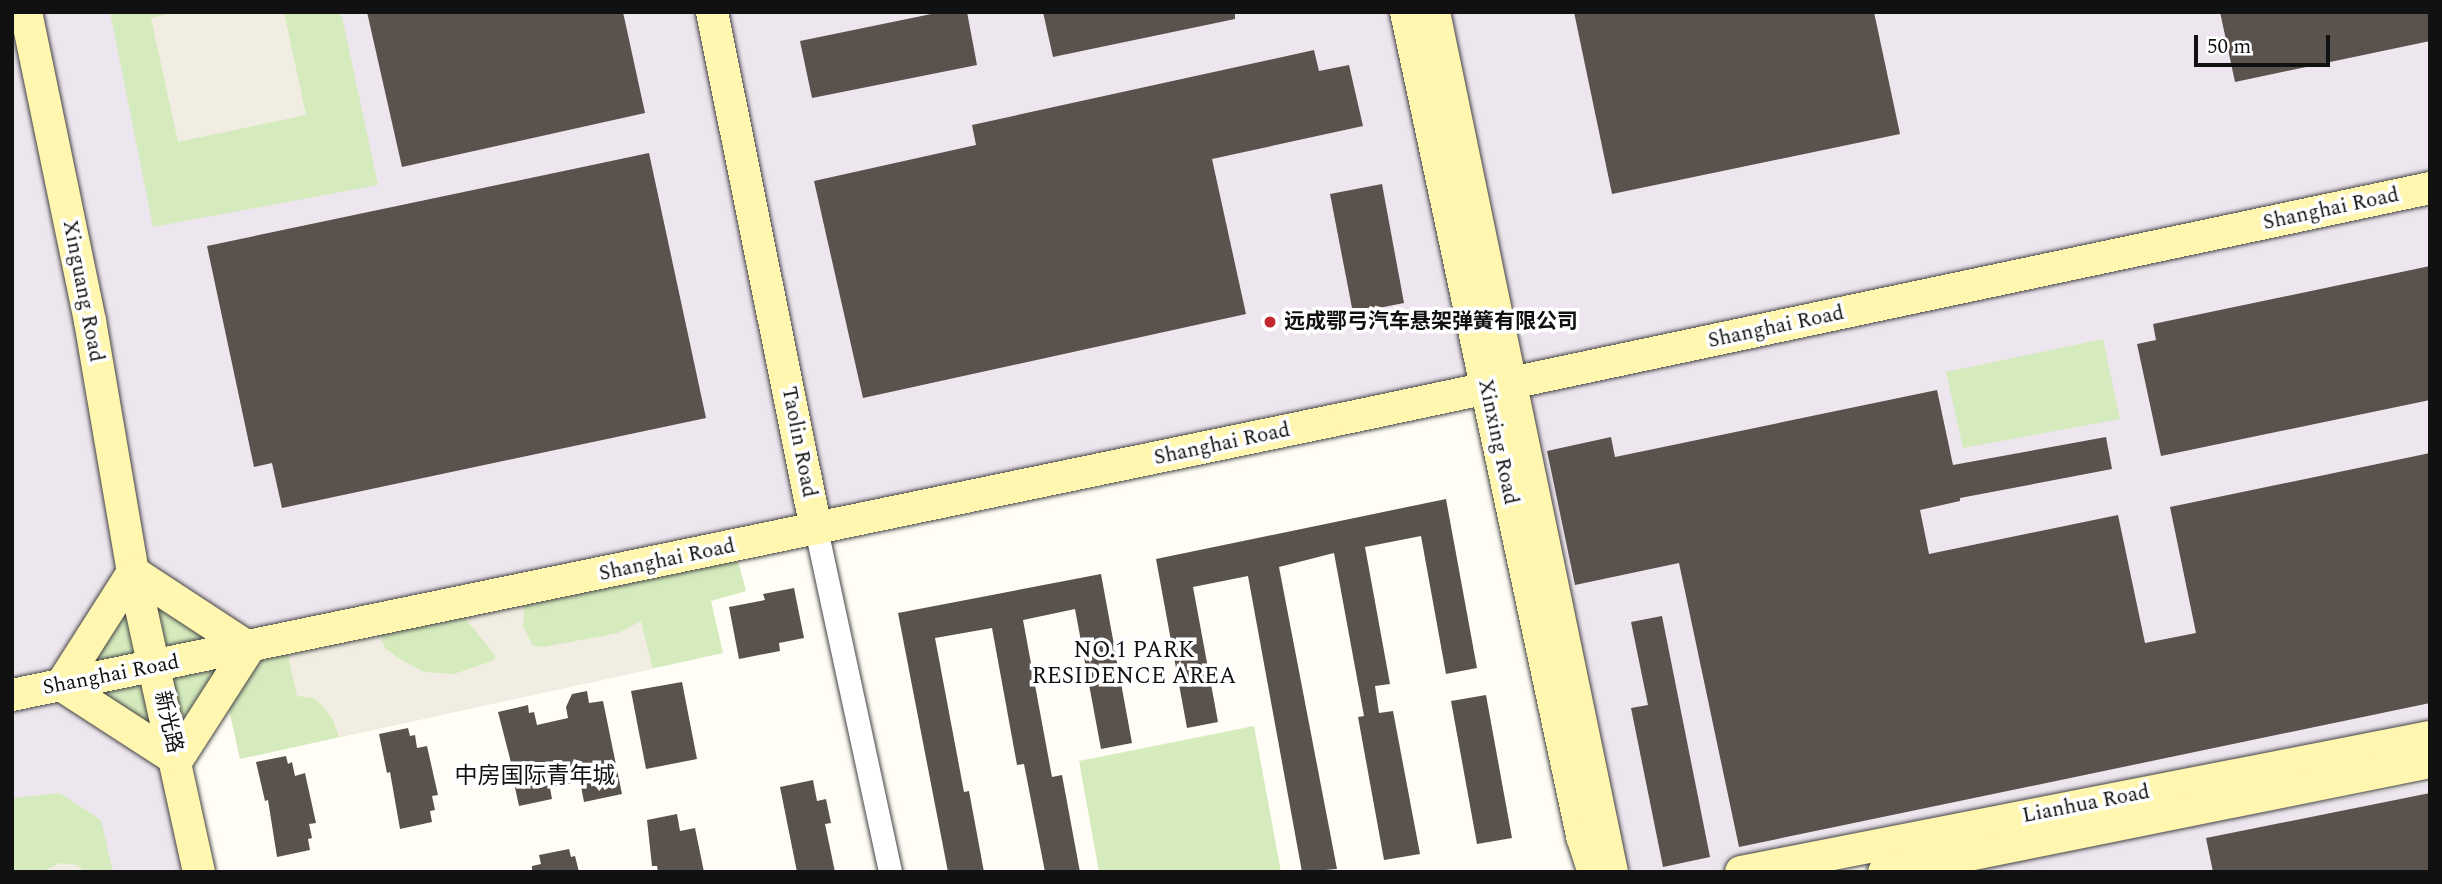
<!DOCTYPE html>
<html>
<head>
<meta charset="utf-8">
<style>
  body { margin:0 }
  #map { position:relative; width:2442px; height:884px; overflow:hidden; background:#fffdf5; font-family:Spectral,"Noto Sans SC",serif }
  div>[style] { position:absolute }
  [style*='--x'] { left:calc(var(--x)*1px); top:calc(var(--y)*1px); width:calc(var(--w)*1px); rotate:calc(var(--a)*1deg) }
  .industrial>* { inset:0; background:#eee6ef }
  .green>* { inset:0; background:#d5ebbd }
  .plaza>* { inset:0; background:#f1ede2 }
  .building>* { inset:0; background:#5a524d }
  .roads { filter:drop-shadow(0 0 2px #444) drop-shadow(0 0 2px #444) }
  .street>* { height:23px; margin:-11.5px; padding:0 11.5px; transform-origin:11.5px; border-radius:11.5px; background:#fff }
  .secondary>* { height:32px; margin:-16px; padding:0 16px; transform-origin:16px; border-radius:16px; background:#fff6b0 }
  .dots>* { width:19px; height:19px; translate:-50% -50%; box-sizing:border-box; border:4px solid #fff; border-radius:50% }
  span { translate:-50% -50%; white-space:nowrap; text-align:center; line-height:1.15; -webkit-text-stroke:7px #fff; paint-order:stroke }
  .street-label { font-size:21px; color:#111 }
  .poi-label { font-size:21px; color:#111; font-weight:700 }
  .left { translate:0 -50%; text-align:left }
  .neighbourhood-label { font-size:23px; color:#111 }
  .frame { position:absolute; inset:0; border:14px solid #111; pointer-events:none }
  .scale { position:absolute; left:2194px; top:35px; width:136px; height:32px; box-sizing:border-box; border:4px solid #111; border-top:0; padding-left:9px; font-size:21px; line-height:24px; white-space:nowrap; color:#111; -webkit-text-stroke:5px #fff; paint-order:stroke }
</style>
</head>
<body>
<div id="map">
  <div class="industrial">
    <i style="clip-path:polygon(12px 12px,1407px 12px,1486px 389px,249px 648px,177px 760px,199px 872px,12px 872px)"></i>
    <i style="clip-path:polygon(1434px 12px,2430px 12px,2430px 737px,1741px 872px,1618px 872px)"></i>
    <i style="clip-path:polygon(2430px 783px,2430px 872px,1925px 872px)"></i>
  </div>
  <div class="green">
    <i style="clip-path:polygon(110px 12px,341px 12px,378px 185px,153px 227px)"></i>
    <i style="clip-path:polygon(2103px 339px,2120px 419px,1963px 448px,1946px 372px)"></i>
    <i style="clip-path:polygon(734px 546px,746px 591px,711px 601px,723px 653px,240px 759px,224px 688px,177px 760px,61px 685px,133px 572px,249px 648px)"></i>
    <i style="clip-path:polygon(1254px 726px,1281px 872px,1099px 872px,1079px 761px)"></i>
    <i style="clip-path:polygon(60px 793px,101px 820px,113px 872px,12px 872px,12px 798px)"></i>
  </div>
  <div class="plaza">
    <i style="clip-path:polygon(177px 12px,284px 12px,306px 115px,178px 142px,151px 18px)"></i>
    <i style="clip-path:polygon(526px 590px,523px 626px,533px 646px,544px 647px,618px 633px,641px 621px,653px 669px,339px 737px,333px 720px,324px 707px,313px 698px,297px 696px,285px 640px,375px 622px,385px 648px,398px 658px,424px 672px,454px 674px,489px 662px,495px 659px,495px 655px,454px 605px)"></i>
    <i style="clip-path:polygon(60px 863px,77px 865px,85px 872px,42px 872px)"></i>
  </div>
  <div class="building">
    <i style="clip-path:polygon(367px 12px,623px 12px,645px 113px,402px 167px)"></i>
    <i style="clip-path:polygon(941px 12px,967px 12px,977px 65px,812px 98px,800px 41px)"></i>
    <i style="clip-path:polygon(1043px 12px,1235px 12px,1235px 19px,1053px 57px)"></i>
    <i style="clip-path:polygon(1574px 12px,1874px 12px,1900px 134px,1612px 194px)"></i>
    <i style="clip-path:polygon(2220px 12px,2430px 12px,2430px 41px,2235px 82px)"></i>
    <i style="clip-path:polygon(1314px 50px,1319px 71px,1349px 65px,1363px 126px,1212px 159px,1246px 314px,863px 398px,814px 181px,976px 145px,972px 125px)"></i>
    <i style="clip-path:polygon(649px 153px,706px 418px,282px 508px,272px 463px,254px 467px,207px 246px)"></i>
    <i style="clip-path:polygon(1382px 184px,1404px 303px,1353px 313px,1330px 194px)"></i>
    <i style="clip-path:polygon(2430px 266px,2430px 400px,2161px 456px,2137px 344px,2156px 340px,2153px 324px)"></i>
    <i style="clip-path:polygon(1937px 390px,1953px 465px,2106px 437px,2112px 469px,1960px 498px,1960px 501px,1920px 510px,1929px 554px,2118px 515px,2145px 643px,2196px 633px,2170px 507px,2430px 453px,2430px 703px,1739px 847px,1679px 563px,1575px 585px,1547px 451px,1611px 437px,1615px 457px)"></i>
    <i style="clip-path:polygon(1446px 499px,1477px 668px,1446px 674px,1421px 536px,1365px 547px,1390px 684px,1375px 686px,1379px 713px,1393px 711px,1420px 854px,1384px 860px,1358px 717px,1364px 716px,1334px 553px,1279px 567px,1337px 869px,1302px 872px,1248px 576px,1193px 587px,1218px 722px,1187px 728px,1156px 559px)"></i>
    <i style="clip-path:polygon(1101px 574px,1132px 743px,1101px 749px,1075px 609px,1023px 620px,1052px 777px,1062px 775px,1080px 872px,1045px 872px,1024px 764px,1017px 765px,992px 628px,935px 638px,964px 792px,969px 791px,984px 872px,948px 872px,898px 613px)"></i>
    <i style="clip-path:polygon(794px 588px,804px 638px,779px 643px,780px 651px,739px 659px,729px 607px,765px 600px,763px 594px)"></i>
    <i style="clip-path:polygon(1662px 616px,1710px 857px,1663px 867px,1631px 708px,1648px 705px,1631px 622px)"></i>
    <i style="clip-path:polygon(682px 682px,697px 759px,646px 769px,631px 691px)"></i>
    <i style="clip-path:polygon(587px 691px,589px 703px,603px 701px,622px 794px,584px 802px,580px 781px,550px 788px,552px 799px,519px 806px,514px 783px,516px 782px,498px 712px,528px 705px,529px 713px,534px 712px,537px 725px,568px 718px,566px 707px,572px 694px)"></i>
    <i style="clip-path:polygon(1486px 695px,1512px 838px,1477px 844px,1451px 701px)"></i>
    <i style="clip-path:polygon(408px 728px,410px 736px,415px 735px,417px 748px,427px 746px,438px 795px,432px 796px,435px 810px,430px 811px,432px 822px,400px 829px,390px 772px,387px 773px,379px 734px)"></i>
    <i style="clip-path:polygon(286px 756px,288px 764px,292px 762px,295px 776px,305px 773px,316px 823px,309px 824px,312px 838px,308px 839px,310px 850px,277px 857px,268px 800px,265px 801px,256px 762px)"></i>
    <i style="clip-path:polygon(813px 780px,817px 801px,826px 799px,831px 823px,825px 824px,835px 872px,797px 872px,780px 787px)"></i>
    <i style="clip-path:polygon(2430px 793px,2430px 872px,2213px 872px,2206px 838px)"></i>
    <i style="clip-path:polygon(677px 814px,680px 831px,695px 828px,704px 872px,658px 872px,657px 866px,652px 866px,647px 820px)"></i>
    <i style="clip-path:polygon(569px 849px,571px 857px,575px 856px,579px 872px,532px 872px,532px 866px,541px 864px,539px 855px)"></i>
  </div>
  <div class="roads">
    <div class="street">
      <i style="--x:816;--y:529;--w:351;--a:77.8"></i>
    </div>
    <div class="secondary">
      <i style="--x:26;--y:12;--w:316;--a:78.3"></i>
      <i style="--x:90;--y:321;--w:255;--a:80.3"></i>
      <i style="--x:133;--y:572;--w:307;--a:77.6"></i>
      <i style="--x:712;--y:12;--w:527;--a:78.63"></i>
      <i style="--x:1406;--y:12;--w:843;--a:77.94"></i>
      <i style="--x:1582;--y:836;--w:38;--a:72"></i>
      <i style="--x:1434;--y:12;--w:878;--a:78.31"></i>
      <i style="--x:133;--y:572;--w:139;--a:33.2"></i>
      <i style="--x:249;--y:648;--w:133;--a:122.7"></i>
      <i style="--x:177;--y:760;--w:138;--a:-147.1"></i>
      <i style="--x:61;--y:685;--w:134;--a:-57.5"></i>
      <i style="--x:12;--y:695;--w:1368;--a:-11.73"></i>
      <i style="--x:1351;--y:417;--w:1103;--a:-11.98"></i>
      <i style="--x:1741;--y:872;--w:702;--a:-11.09"></i>
      <i style="--x:1884;--y:872;--w:557;--a:-11.39"></i>
    </div>
  </div>
  <div class="dots">
    <i style="left:1270px;top:322px;background:#c4262e"></i>
  </div>
  <div class="street-label">
    <span style="left:2331px;top:209px;rotate:-12deg">Shanghai Road</span>
    <span style="left:83px;top:291px;rotate:79deg">Xinguang Road</span>
    <span style="left:1776px;top:327px;rotate:-12deg">Shanghai Road</span>
    <span style="left:799px;top:442px;rotate:79deg">Taolin Road</span>
    <span style="left:1498px;top:442px;rotate:78deg">Xinxing Road</span>
    <span style="left:1222px;top:444px;rotate:-12deg">Shanghai Road</span>
    <span style="left:667px;top:560px;rotate:-12deg">Shanghai Road</span>
    <span style="left:111px;top:675px;rotate:-11deg">Shanghai Road</span>
    <span style="left:168px;top:722px;rotate:77deg">新光路</span>
    <span style="left:2086px;top:804px;rotate:-11deg">Lianhua Road</span>
  </div>
  <div class="poi-label">
    <span class="left" style="left:1284px;top:322px">远成鄂弓汽车悬架弹簧有限公司</span>
  </div>
  <div class="neighbourhood-label">
    <span style="left:1134px;top:664px">NO.1 PARK<br>RESIDENCE AREA</span>
    <span style="left:535px;top:777px">中房国际青年城</span>
  </div>
  <div class="frame"></div>
  <div class="scale">50 m</div>
</div>
</body>
</html>
